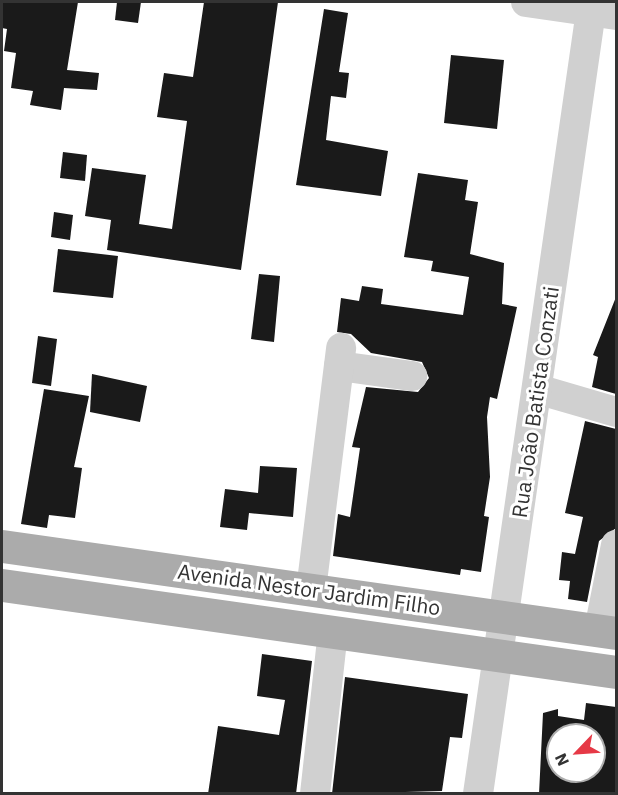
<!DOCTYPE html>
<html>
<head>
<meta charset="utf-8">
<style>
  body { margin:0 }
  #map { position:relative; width:618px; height:795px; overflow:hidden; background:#fff; font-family:"IBM Plex Sans",sans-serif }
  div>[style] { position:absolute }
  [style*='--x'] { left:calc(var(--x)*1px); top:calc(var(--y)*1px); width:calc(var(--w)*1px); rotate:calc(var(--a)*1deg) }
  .building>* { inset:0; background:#1a1a1a }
  .minor>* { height:30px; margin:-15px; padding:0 15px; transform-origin:15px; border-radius:15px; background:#d0d0d0 }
  .major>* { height:33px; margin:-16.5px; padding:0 16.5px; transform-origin:16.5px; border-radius:16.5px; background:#ababab }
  span { translate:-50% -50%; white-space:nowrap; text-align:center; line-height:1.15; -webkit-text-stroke:6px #fff; paint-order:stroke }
  .street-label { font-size:21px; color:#333 }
  .frame { position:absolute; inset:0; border:3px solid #333; pointer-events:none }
  .north { position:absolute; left:546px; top:723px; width:60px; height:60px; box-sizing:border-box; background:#fff; border:2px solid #adadad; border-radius:50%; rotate:245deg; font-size:16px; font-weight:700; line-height:24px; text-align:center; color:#333 }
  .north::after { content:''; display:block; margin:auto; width:21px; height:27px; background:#e63946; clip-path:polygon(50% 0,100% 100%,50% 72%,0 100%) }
</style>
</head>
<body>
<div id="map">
  <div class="building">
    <i style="clip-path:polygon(2px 2px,78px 2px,67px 70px,99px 73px,97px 90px,64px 88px,61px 110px,30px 105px,33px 91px,11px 88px,16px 53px,4px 51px,7px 29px,2px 28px)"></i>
    <i style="clip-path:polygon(117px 2px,141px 2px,138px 23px,115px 20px)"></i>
    <i style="clip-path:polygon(204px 2px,278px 2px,241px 270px,107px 250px,111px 220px,85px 216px,92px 168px,146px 175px,139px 224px,172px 229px,187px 121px,157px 117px,164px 73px,193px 77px)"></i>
    <i style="clip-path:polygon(324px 9px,348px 13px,339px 72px,349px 73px,346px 98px,331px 96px,326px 140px,388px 151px,381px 196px,296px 185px)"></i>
    <i style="clip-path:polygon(451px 55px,504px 60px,497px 129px,444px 123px)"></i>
    <i style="clip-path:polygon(63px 152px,87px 155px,85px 181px,60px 178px)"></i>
    <i style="clip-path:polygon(418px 173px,468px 180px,465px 200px,478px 202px,470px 254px,504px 263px,502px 304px,517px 307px,497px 399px,490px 397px,487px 417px,490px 477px,484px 516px,489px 517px,481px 572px,461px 569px,460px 575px,333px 556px,338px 514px,350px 517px,360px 448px,352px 447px,366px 387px,418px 392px,429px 378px,422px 362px,371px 353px,351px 334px,337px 332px,341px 298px,359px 301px,362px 286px,383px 289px,381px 304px,463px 315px,469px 277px,431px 271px,433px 261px,404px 257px)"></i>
    <i style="clip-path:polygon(54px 212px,73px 215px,70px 240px,51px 237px)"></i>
    <i style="clip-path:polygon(58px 249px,118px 256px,113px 298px,53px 292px)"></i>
    <i style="clip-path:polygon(259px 274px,280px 276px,274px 342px,251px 339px)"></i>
    <i style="clip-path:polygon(616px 297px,616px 394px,592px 387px,598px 357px,593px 355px)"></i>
    <i style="clip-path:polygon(38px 336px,57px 339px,51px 386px,32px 383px)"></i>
    <i style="clip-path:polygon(92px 374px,147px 386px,140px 422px,90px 412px)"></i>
    <i style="clip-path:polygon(44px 389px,89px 396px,74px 467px,82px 468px,75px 518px,49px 515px,47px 528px,21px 524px)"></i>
    <i style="clip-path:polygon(585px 421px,616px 429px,616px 528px,599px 541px,587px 602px,568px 599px,570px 581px,559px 580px,562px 552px,575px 554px,583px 517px,565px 513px)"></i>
    <i style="clip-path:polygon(260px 466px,297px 468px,293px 517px,249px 513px,247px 530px,220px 527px,225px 489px,258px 493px)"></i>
    <i style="clip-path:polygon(262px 654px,312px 661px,296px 794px,208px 794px,218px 726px,279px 735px,285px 700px,257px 696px)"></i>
    <i style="clip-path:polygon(345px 677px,468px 694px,462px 738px,450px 737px,442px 791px,332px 794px)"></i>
    <i style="clip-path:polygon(evenodd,586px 703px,616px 707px,616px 794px,539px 794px,543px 713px,558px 709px,558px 716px,584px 720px,586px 703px,558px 735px,594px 735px,594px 771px,558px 771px,558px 735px)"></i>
  </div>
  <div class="minor">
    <i style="--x:526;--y:2;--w:91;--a:8.2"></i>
    <i style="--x:339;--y:366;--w:74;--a:7.8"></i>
    <i style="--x:537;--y:389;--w:82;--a:16.2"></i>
    <i style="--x:311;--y:590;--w:244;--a:-82.9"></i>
    <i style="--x:599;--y:630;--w:87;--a:-78.7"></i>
    <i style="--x:315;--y:794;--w:163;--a:-83.7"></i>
    <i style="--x:478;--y:794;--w:791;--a:-81.79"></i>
  </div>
  <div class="major">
    <i style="--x:2;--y:546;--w:620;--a:8.06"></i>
    <i style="--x:2;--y:585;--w:620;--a:8.06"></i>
  </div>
  <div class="street-label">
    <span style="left:535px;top:402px;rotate:-82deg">Rua João Batista Conzati</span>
    <span style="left:309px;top:589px;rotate:8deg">Avenida Nestor Jardim Filho</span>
  </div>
  <div class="frame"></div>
  <div class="north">N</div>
</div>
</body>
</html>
